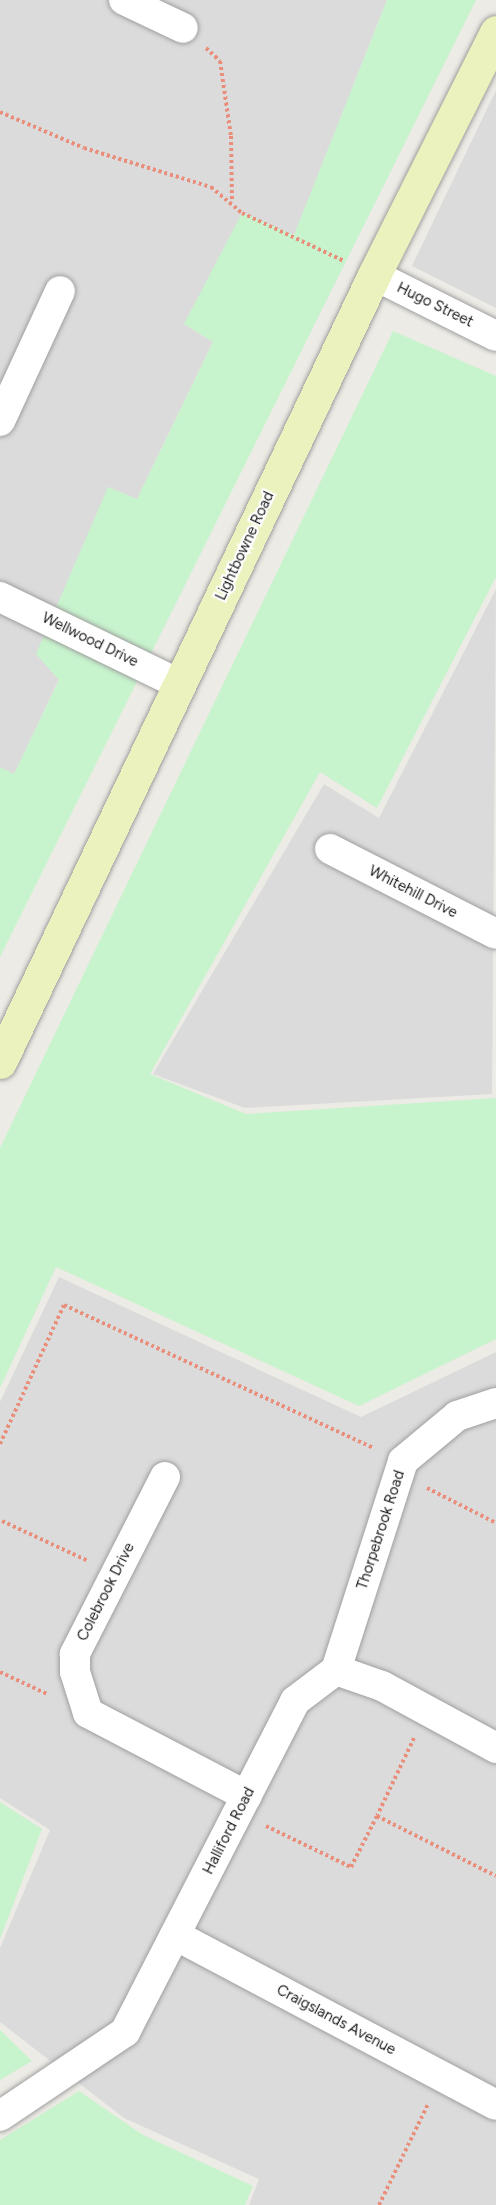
<!DOCTYPE html>
<html>
<head>
<meta charset="utf-8">
<style>
  body { margin:0 }
  #map { position:relative; width:496px; height:2205px; overflow:hidden; background:#edebe5; font-family:Figtree,sans-serif }
  div>[style] { position:absolute }
  [style*='--x'] { left:calc(var(--x)*1px); top:calc(var(--y)*1px); width:calc(var(--w)*1px); rotate:calc(var(--a)*1deg) }
  .residential>* { inset:0; background:#dcdbdb }
  .park>* { inset:0; background:#c7f3cd }
  .path>* { height:4px; margin-top:-2px; transform-origin:0; background:repeating-linear-gradient(90deg,#e98e7a 0 3px,transparent 0 6px) }
  .roads { filter:drop-shadow(0 0 2px #9f9f9f) drop-shadow(0 0 2px #9f9f9f) }
  .street>* { height:30px; margin:-15px; padding:0 15px; transform-origin:15px; border-radius:15px; background:#fff }
  .secondary>* { height:33px; margin:-16.5px; padding:0 16.5px; transform-origin:16.5px; border-radius:16.5px; background:#ebf2be }
  span { translate:-50% -50%; white-space:nowrap; text-align:center; line-height:1.15; -webkit-text-stroke:4.5px #fff; paint-order:stroke }
  .street-label { font-size:15px; color:#1e1e1e }
</style>
</head>
<body>
<div id="map">
  <div class="residential">
    <i style="clip-path:polygon(0 0,387px 0,294px 236px,184px 324px,213px 342px,137px 499px,108px 487px,59px 679px,14px 775px,0 767px)"></i>
    <i style="clip-path:polygon(496px 90px,496px 308px,412px 266px)"></i>
    <i style="clip-path:polygon(496px 589px,492px 1094px,245px 1108px,153px 1074px,324px 784px,379px 818px)"></i>
    <i style="clip-path:polygon(59px 1277px,361px 1417px,496px 1352px,496px 2205px,249px 2205px,259px 2179px,124px 2118px,0 2022px,0 1948px,50px 1830px,0 1798px,0 1402px)"></i>
  </div>
  <div class="park">
    <i style="clip-path:polygon(387px 0,476px 0,0 957px,0 767px,14px 774px,59px 680px,36px 654px,108px 487px,137px 499px,213px 342px,184px 324px,242px 213px,294px 235px)"></i>
    <i style="clip-path:polygon(393px 331px,496px 376px,496px 577px,377px 808px,320px 772px,150px 1074px,246px 1114px,496px 1098px,496px 1339px,359px 1406px,56px 1267px,0 1388px,0 1148px)"></i>
    <i style="clip-path:polygon(0 1802px,42px 1829px,0 1939px)"></i>
    <i style="clip-path:polygon(0 2030px,32px 2061px,0 2080px)"></i>
    <i style="clip-path:polygon(79px 2091px,143px 2135px,253px 2186px,245px 2205px,0 2205px,0 2140px)"></i>
  </div>
  <div class="path">
    <i style="--x:206;--y:48;--w:19;--a:43"></i>
    <i style="--x:220;--y:61;--w:76;--a:81.7"></i>
    <i style="--x:231;--y:136;--w:65;--a:89.1"></i>
    <i style="--x:0;--y:112;--w:91;--a:23.2"></i>
    <i style="--x:84;--y:148;--w:133;--a:17.1"></i>
    <i style="--x:211;--y:187;--w:40;--a:40"></i>
    <i style="--x:242;--y:213;--w:113;--a:25.2"></i>
    <i style="--x:0;--y:1444;--w:153;--a:-65.3"></i>
    <i style="--x:64;--y:1305;--w:341;--a:24.8"></i>
    <i style="--x:427;--y:1488;--w:77;--a:26.9"></i>
    <i style="--x:2;--y:1521;--w:95;--a:24.9"></i>
    <i style="--x:0;--y:1672;--w:52;--a:25.1"></i>
    <i style="--x:414;--y:1738;--w:86;--a:115.4"></i>
    <i style="--x:377;--y:1816;--w:133;--a:26.8"></i>
    <i style="--x:266;--y:1826;--w:94;--a:25.8"></i>
    <i style="--x:351;--y:1867;--w:57;--a:-63"></i>
    <i style="--x:379;--y:2205;--w:112;--a:-64.1"></i>
  </div>
  <div class="roads">
    <div class="street">
      <i style="--x:124;--y:0;--w:65;--a:25.4"></i>
      <i style="--x:374;--y:275;--w:136;--a:26.6"></i>
      <i style="--x:0;--y:421;--w:143;--a:-65.2"></i>
      <i style="--x:0;--y:597;--w:199;--a:25.9"></i>
      <i style="--x:330;--y:849;--w:186;--a:27.1"></i>
      <i style="--x:165;--y:1477;--w:199;--a:117"></i>
      <i style="--x:75;--y:1654;--w:18;--a:90"></i>
      <i style="--x:75;--y:1672;--w:43;--a:72.4"></i>
      <i style="--x:88;--y:1713;--w:179;--a:27.6"></i>
      <i style="--x:336;--y:1670;--w:219;--a:-72.2"></i>
      <i style="--x:403;--y:1461;--w:70;--a:-39.8"></i>
      <i style="--x:457;--y:1416;--w:41;--a:-18.4"></i>
      <i style="--x:175;--y:1935;--w:363;--a:27.9"></i>
      <i style="--x:0;--y:2116;--w:151;--a:-33.9"></i>
      <i style="--x:125;--y:2032;--w:372;--a:-62.8"></i>
      <i style="--x:295;--y:1701;--w:51;--a:-37.1"></i>
      <i style="--x:336;--y:1670;--w:49;--a:19.2"></i>
      <i style="--x:382;--y:1686;--w:130;--a:28.5"></i>
    </div>
    <div class="secondary">
      <i style="--x:0;--y:1062;--w:871;--a:-64.58"></i>
      <i style="--x:374;--y:275;--w:272;--a:-63.3"></i>
    </div>
  </div>
  <div class="street-label">
    <span style="left:435px;top:305px;rotate:26deg">Hugo Street</span>
    <span style="left:245px;top:546px;rotate:-65deg">Lightbowne Road</span>
    <span style="left:90px;top:640px;rotate:26deg">Wellwood Drive</span>
    <span style="left:413px;top:892px;rotate:27deg">Whitehill Drive</span>
    <span style="left:381px;top:1530px;rotate:-72deg">Thorpebrook Road</span>
    <span style="left:106px;top:1592px;rotate:-63deg">Colebrook Drive</span>
    <span style="left:229px;top:1831px;rotate:-63deg">Halliford Road</span>
    <span style="left:336px;top:2020px;rotate:28deg">Craigslands Avenue</span>
  </div>
</div>
</body>
</html>
